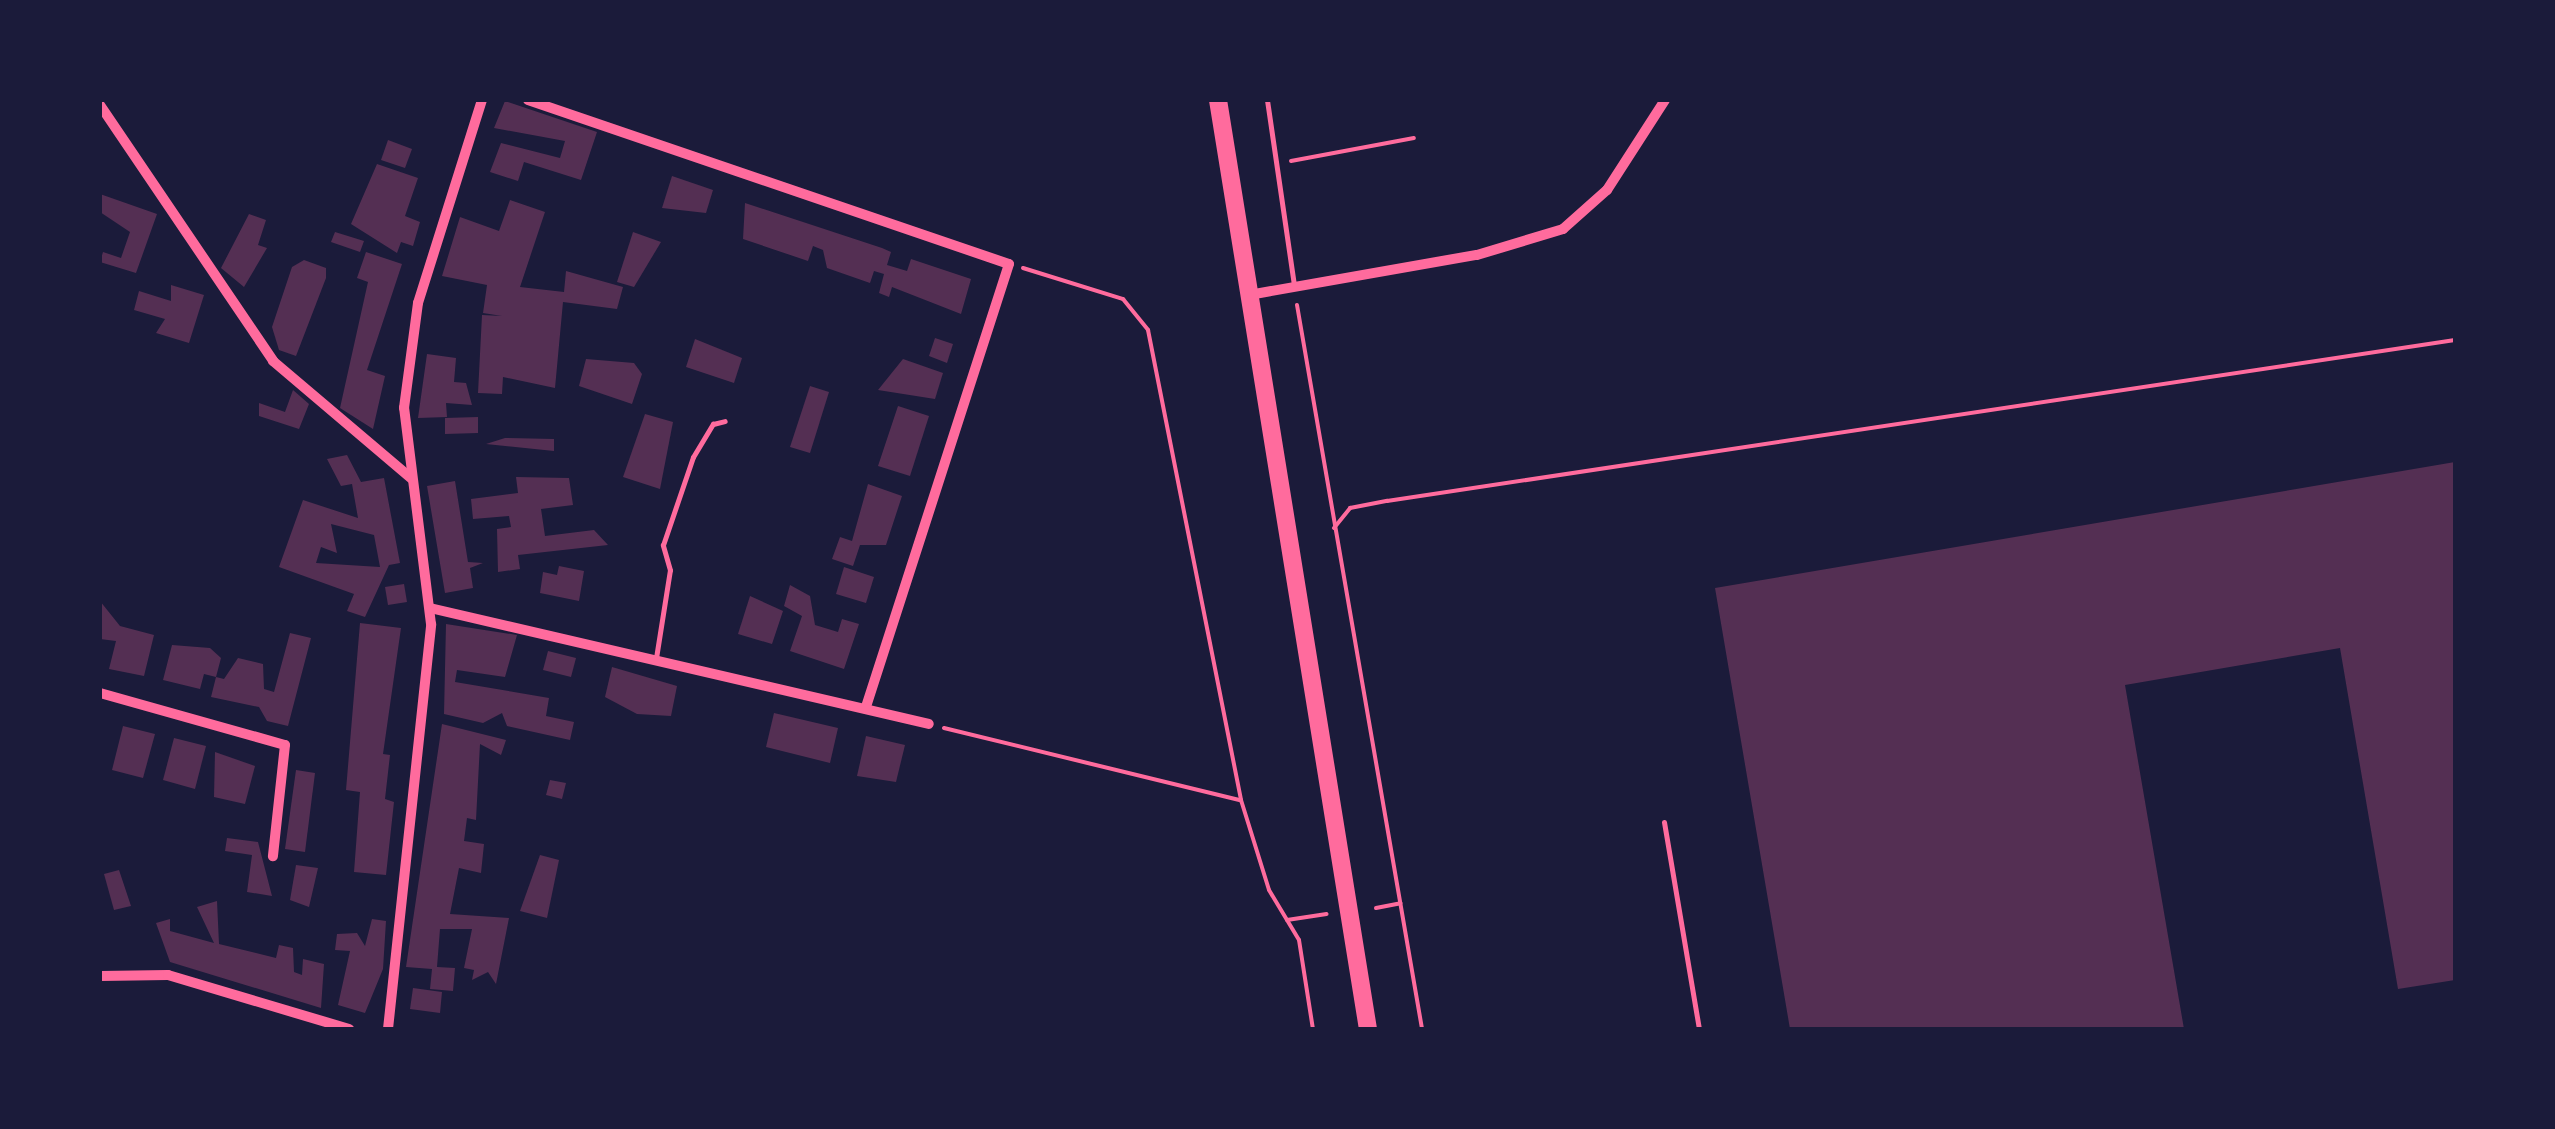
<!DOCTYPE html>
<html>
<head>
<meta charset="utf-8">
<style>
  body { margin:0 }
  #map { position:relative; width:2555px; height:1129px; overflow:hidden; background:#1b1b3a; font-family:"Noto Serif",serif }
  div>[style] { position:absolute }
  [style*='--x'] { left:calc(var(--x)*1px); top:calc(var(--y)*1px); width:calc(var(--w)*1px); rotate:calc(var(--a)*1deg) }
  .building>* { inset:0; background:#542f53 }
  .path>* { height:4px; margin:-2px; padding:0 2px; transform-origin:2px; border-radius:2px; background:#ff6b9d }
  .service>* { height:5px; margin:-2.5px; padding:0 2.5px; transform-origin:2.5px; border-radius:2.5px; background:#ff6b9d }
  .minor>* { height:10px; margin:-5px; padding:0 5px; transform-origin:5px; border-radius:5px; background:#ff6b9d }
  .primary>* { height:18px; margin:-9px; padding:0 9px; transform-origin:9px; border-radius:9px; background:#ff6b9d }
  span { translate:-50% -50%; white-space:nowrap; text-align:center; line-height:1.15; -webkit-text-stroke:8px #1b1b3a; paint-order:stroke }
  .frame { position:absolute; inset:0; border:102px solid #1b1b3a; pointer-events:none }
</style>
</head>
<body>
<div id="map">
  <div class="building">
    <i style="clip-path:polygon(505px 101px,597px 132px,581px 180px,524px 162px,518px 181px,490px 172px,501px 143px,560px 158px,565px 141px,494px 128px)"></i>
    <i style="clip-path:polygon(388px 140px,412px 149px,405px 168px,381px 160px)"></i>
    <i style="clip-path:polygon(377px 164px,418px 178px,405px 216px,420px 222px,413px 246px,401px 242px,397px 253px,351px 224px)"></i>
    <i style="clip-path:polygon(672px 176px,713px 190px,706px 213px,662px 208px)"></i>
    <i style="clip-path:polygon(100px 194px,157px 214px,136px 273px,100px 262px,103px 252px,121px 258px,130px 232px,100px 212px)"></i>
    <i style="clip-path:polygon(510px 200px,545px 212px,520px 287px,564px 292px,566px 271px,623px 287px,617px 309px,563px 302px,555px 388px,503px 377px,502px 394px,478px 393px,482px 315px,502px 316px,483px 313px,487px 285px,442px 276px,460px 217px,499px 231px)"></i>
    <i style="clip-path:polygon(745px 203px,882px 248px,891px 252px,887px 265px,907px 271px,911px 259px,971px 279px,961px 314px,892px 287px,889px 297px,879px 293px,884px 274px,874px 271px,870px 283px,827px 268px,823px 250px,813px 246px,808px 261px,743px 239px)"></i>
    <i style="clip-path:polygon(249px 214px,266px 220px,258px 245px,267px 248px,244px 287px,221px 268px)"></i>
    <i style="clip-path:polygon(335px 232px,364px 241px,360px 252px,331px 242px)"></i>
    <i style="clip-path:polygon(633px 232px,661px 242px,634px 287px,617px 282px)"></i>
    <i style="clip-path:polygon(366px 252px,402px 264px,367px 370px,385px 376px,373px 429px,340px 408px,368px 282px,357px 278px)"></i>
    <i style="clip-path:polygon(304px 260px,326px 268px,326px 278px,296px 356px,279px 350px,272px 327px,292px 267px)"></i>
    <i style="clip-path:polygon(171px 285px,204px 295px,189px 343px,156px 333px,165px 319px,134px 310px,139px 291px,171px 301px)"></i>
    <i style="clip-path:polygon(935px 338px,953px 344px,947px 363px,929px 356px)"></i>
    <i style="clip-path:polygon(695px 339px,742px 358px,734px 383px,686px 367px)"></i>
    <i style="clip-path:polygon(427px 354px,456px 358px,454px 382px,466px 383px,472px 405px,446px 403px,447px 417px,418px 418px)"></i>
    <i style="clip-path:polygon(586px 359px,634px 363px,642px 374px,632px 404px,579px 386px)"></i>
    <i style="clip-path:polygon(903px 359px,943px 373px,935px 399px,878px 390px)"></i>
    <i style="clip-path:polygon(810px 386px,829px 392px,810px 453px,790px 447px)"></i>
    <i style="clip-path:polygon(293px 390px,309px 404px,299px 429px,259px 416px,259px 403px,285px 412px)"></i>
    <i style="clip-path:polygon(898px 406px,929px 416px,910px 476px,878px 466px)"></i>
    <i style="clip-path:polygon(645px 414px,673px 422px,660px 489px,623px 477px)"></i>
    <i style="clip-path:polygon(478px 417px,478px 433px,445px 434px,445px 418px)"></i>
    <i style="clip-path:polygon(554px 439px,554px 451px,486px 444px,505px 438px)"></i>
    <i style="clip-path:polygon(evenodd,347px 455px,361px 482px,384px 478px,400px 563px,389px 565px,365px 617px,347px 611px,354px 594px,279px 567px,303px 500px,358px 518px,352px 484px,341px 486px,327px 459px,347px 455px,331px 524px,374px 535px,380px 567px,316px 563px,321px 547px,337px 553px,331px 524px)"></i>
    <i style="clip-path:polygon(2455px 462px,2455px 980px,2398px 989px,2340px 648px,2125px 685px,2184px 1029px,1790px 1029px,1715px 588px)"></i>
    <i style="clip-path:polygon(516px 477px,569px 478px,573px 505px,541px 509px,545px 536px,594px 530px,608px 545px,518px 555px,520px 569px,498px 572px,497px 529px,511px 527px,509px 516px,473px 519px,471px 499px,518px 493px)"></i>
    <i style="clip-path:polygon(455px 481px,468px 562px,483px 563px,470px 568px,473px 588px,445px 593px,427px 486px)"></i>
    <i style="clip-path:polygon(868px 484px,902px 496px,886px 545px,860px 545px,853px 566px,832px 559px,840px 537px,852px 541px)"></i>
    <i style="clip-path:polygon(559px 566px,584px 571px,579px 601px,540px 593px,543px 572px,557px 575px)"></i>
    <i style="clip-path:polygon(844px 567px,874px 577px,866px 603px,836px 594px)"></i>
    <i style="clip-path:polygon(404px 584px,407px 602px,388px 605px,385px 587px)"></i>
    <i style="clip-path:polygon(790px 585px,810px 596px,815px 625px,838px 632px,842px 619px,859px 624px,844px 669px,790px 651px,802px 616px,784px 606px)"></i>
    <i style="clip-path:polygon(750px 596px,783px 611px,772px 644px,738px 634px)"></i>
    <i style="clip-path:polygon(100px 601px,120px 626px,154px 635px,144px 676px,109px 669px,116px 641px,100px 639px)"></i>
    <i style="clip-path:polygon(360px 623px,401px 628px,383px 754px,390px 755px,385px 799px,394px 802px,386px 875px,354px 872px,360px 792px,346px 790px)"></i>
    <i style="clip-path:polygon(446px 624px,517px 635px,505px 677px,457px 670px,455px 682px,549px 698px,546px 716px,574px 722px,570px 740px,507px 726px,502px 713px,483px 723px,444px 714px)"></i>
    <i style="clip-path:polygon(290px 633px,311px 638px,288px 726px,267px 721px,259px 707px,211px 697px,216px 677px,224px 679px,238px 658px,263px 664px,264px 689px,274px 692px)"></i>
    <i style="clip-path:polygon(172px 645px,210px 648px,221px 658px,216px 677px,204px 674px,200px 689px,163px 680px)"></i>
    <i style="clip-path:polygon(548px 651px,576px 658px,571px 677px,543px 670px)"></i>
    <i style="clip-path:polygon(612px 667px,677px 686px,671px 716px,637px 714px,605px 697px)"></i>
    <i style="clip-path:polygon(774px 713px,838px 728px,830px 763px,766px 747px)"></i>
    <i style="clip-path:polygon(442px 724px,506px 740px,501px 755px,480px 744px,476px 820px,467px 818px,464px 841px,484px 844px,481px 873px,459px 868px,450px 914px,509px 918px,496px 984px,488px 972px,472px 980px,474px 970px,464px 968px,472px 929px,440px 929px,437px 967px,455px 968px,453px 991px,430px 989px,432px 969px,406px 967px)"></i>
    <i style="clip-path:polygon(123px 726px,155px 734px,143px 778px,112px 770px)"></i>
    <i style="clip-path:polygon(866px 736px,905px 745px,896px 782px,857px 776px)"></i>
    <i style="clip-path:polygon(174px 738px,206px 746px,195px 789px,163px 780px)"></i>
    <i style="clip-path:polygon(215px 752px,255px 766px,245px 804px,214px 797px)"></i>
    <i style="clip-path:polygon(296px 770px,315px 773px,305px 852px,285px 849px)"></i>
    <i style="clip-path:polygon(550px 780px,566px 783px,562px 799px,546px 795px)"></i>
    <i style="clip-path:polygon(227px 838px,258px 842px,272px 896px,247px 892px,252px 855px,225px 851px)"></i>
    <i style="clip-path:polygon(540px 855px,559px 860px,547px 918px,520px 911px)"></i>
    <i style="clip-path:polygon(296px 865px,318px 868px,309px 907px,290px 900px)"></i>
    <i style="clip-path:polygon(119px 870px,131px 906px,114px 910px,104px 874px)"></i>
    <i style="clip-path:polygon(217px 901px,219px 944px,276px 958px,279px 945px,293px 948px,294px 972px,302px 975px,303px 959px,324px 964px,321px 1008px,170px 962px,156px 923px,170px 919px,170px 931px,214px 943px,197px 907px)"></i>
    <i style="clip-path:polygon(372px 919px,386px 921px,383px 969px,365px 1013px,338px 1005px,350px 951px,335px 950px,337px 934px,357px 933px,365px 946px)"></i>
    <i style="clip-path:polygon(413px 988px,442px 992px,440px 1013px,410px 1009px)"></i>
  </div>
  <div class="path">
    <i style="--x:1291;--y:161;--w:125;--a:-10.6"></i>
    <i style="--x:1023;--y:268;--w:105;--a:17.2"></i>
    <i style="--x:1123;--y:299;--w:40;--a:51"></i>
    <i style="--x:1148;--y:330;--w:479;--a:78.8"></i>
    <i style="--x:1241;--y:800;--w:94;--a:72.7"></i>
    <i style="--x:1269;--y:890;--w:58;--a:59"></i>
    <i style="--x:1299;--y:940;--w:90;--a:81.1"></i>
    <i style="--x:1297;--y:305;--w:735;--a:80.2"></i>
    <i style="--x:1334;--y:528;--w:26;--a:-51"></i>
    <i style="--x:1350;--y:508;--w:38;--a:-11"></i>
    <i style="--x:1387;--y:501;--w:1080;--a:-8.57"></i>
    <i style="--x:944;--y:728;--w:305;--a:13.7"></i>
    <i style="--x:1376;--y:908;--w:25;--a:-11"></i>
    <i style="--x:1287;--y:920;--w:40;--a:-8.5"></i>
  </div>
  <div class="service">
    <i style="--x:1267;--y:100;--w:187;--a:81.7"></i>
    <i style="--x:656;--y:658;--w:89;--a:-81"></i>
    <i style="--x:670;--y:570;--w:26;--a:-106"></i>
    <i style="--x:663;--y:545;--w:93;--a:-71.2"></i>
    <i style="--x:693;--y:457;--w:39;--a:-59"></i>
    <i style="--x:713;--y:424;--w:12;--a:-14"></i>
    <i style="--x:1664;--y:822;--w:210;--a:80.4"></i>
  </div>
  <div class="minor">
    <i style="--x:528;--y:100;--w:508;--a:18.83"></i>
    <i style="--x:1009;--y:264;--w:466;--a:107.9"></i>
    <i style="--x:100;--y:105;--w:309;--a:55.9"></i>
    <i style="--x:273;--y:361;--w:181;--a:40.3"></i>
    <i style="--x:1249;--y:295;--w:231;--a:-10"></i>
    <i style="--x:1477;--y:255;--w:90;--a:-16.8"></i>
    <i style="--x:1563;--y:229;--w:59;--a:-41.6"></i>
    <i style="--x:1607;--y:190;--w:107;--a:-57.2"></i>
    <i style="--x:430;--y:608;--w:512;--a:13.09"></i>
    <i style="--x:100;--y:693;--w:192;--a:15.7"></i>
    <i style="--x:285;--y:745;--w:112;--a:96.2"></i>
    <i style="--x:100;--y:976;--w:68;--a:-0.8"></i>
    <i style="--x:168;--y:975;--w:189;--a:16.6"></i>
    <i style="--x:388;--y:1029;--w:407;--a:-83.9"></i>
    <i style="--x:431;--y:624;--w:218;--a:-97.1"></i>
    <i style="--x:404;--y:408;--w:106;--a:-82.4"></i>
    <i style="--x:418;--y:303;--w:213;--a:-72.5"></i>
  </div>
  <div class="primary">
    <i style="--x:1218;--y:100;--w:941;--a:80.83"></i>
  </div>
  <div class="frame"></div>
</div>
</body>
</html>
